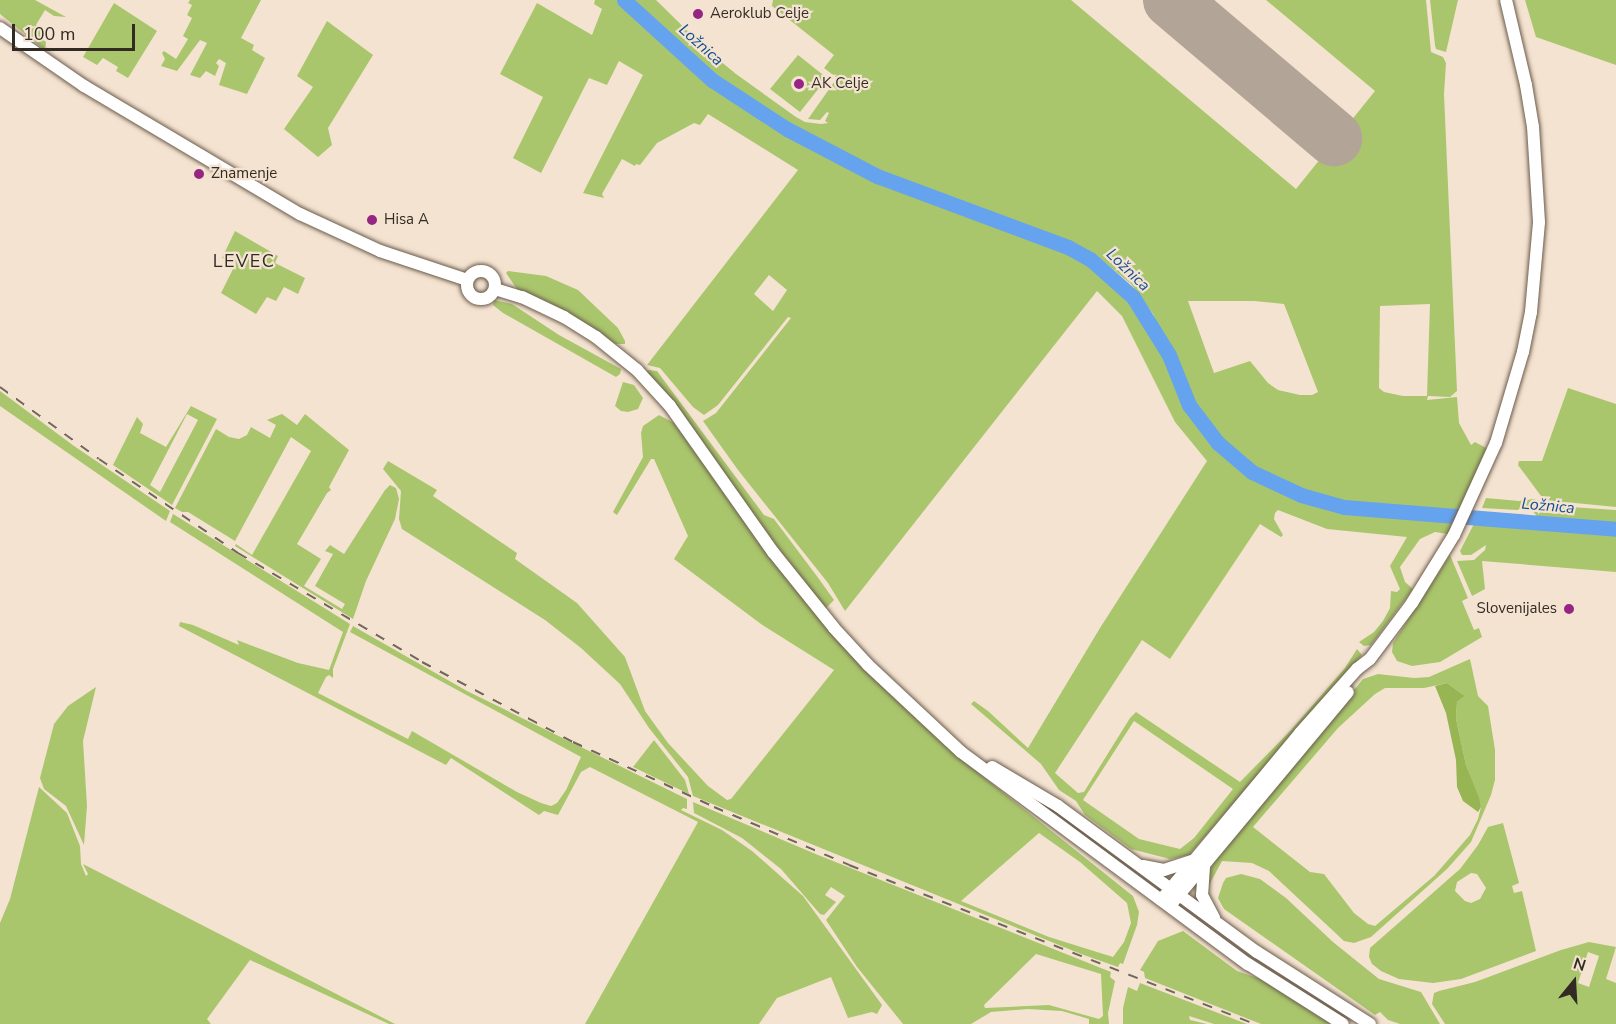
<!DOCTYPE html>
<html>
<head>
<meta charset="utf-8">
<style>
  body { margin:0 }
  #map { position:relative; width:1616px; height:1024px; overflow:hidden; background:#f5e3d1; font-family:"Nunito Sans",sans-serif }
  div>[style] { position:absolute }
  [style*='--x'] { left:calc(var(--x)*1px); top:calc(var(--y)*1px); width:calc(var(--w)*1px); rotate:calc(var(--a)*1deg) }
  .green>* { inset:0; background:#a9c66c }
  .forest>* { inset:0; background:#98b553 }
  .river>* { height:15px; margin:-7.5px; padding:0 7.5px; transform-origin:7.5px; border-radius:7.5px; background:#66a3ef }
  .runway>* { height:56px; margin:-28px; padding:0 28px; transform-origin:28px; border-radius:28px; background:#b2a496 }
  .roads { filter:drop-shadow(0 0 2px #6a5b4b) drop-shadow(0 0 2px #6a5b4b) }
  .major>* { height:12px; margin:-6px; padding:0 6px; transform-origin:6px; border-radius:6px; background:#fff }
  .major>.ring { margin:-6px; padding:0; box-sizing:content-box; background:none; border:12px solid #fff; border-radius:50% }
  .rail>* { height:2px; margin-top:-1px; transform-origin:0; background:repeating-linear-gradient(90deg,#70665b 0 10px,transparent 0 20px) }
  .dots>* { width:16px; height:16px; translate:-50% -50%; box-sizing:border-box; border:3px solid #f5e3d1; border-radius:50% }
  span { translate:-50% -50%; white-space:nowrap; text-align:center; line-height:1.15; -webkit-text-stroke:4.5px #f5e3d1; paint-order:stroke }
  .poi-label { font-size:15px; color:#322b24 }
  .left { translate:0 -50%; text-align:left }
  .right { translate:-100% -50%; text-align:right }
  .water-label { font-size:16px; color:#114f93; font-style:italic }
  .quarter-label { font-size:18px; color:#322b24; letter-spacing:1.5px }
  .north { position:absolute; left:1544px; top:952px; width:60px; height:60px; -webkit-text-stroke:4px #f5e3d1; paint-order:stroke; rotate:18deg; font-size:16px; font-weight:700; line-height:24px; text-align:center; color:#322b24 }
  .north::after { content:''; display:block; margin:auto; width:21px; height:27px; background:#322b24; clip-path:polygon(50% 0,100% 100%,50% 72%,0 100%) }
  .scale { position:absolute; left:12px; top:24px; width:123px; height:27px; box-sizing:border-box; border:3px solid #322b24; border-top:0; padding-left:8px; font-size:18px; line-height:21px; white-space:nowrap; color:#322b24; -webkit-text-stroke:4px #f5e3d1; paint-order:stroke }
</style>
</head>
<body>
<div id="map">
  <div class="green">
    <i style="clip-path:polygon(0 0,35px 0,66px 17px,54px 16px,45px 10px,36px 25px,45px 32px,42px 39px,46px 42px,45px 50px,0 14px)"></i>
    <i style="clip-path:polygon(190px 0,261px 0,241px 38px,254px 45px,252px 50px,265px 58px,247px 94px,219px 85px,226px 63px,219px 59px,216px 63px,219px 66px,215px 76px,206px 71px,200px 78px,190px 75px,207px 43px,200px 40px,177px 71px,161px 66px,165px 59px,162px 53px,164px 51px,176px 59px,188px 39px,183px 36px,192px 18px,187px 15px,192px 5px,188px 3px)"></i>
    <i style="clip-path:polygon(evenodd,595px 0,620px 0,668px 48px,717px 88px,749px 112px,821px 154px,892px 186px,1056px 246px,1078px 256px,1101px 270px,1126px 292px,1141px 311px,1160px 344px,1186px 405px,1201px 427px,1250px 473px,1278px 491px,1334px 510px,1455px 522px,1448px 534px,1435px 532px,1420px 539px,1400px 567px,1405px 582px,1413px 589px,1371px 645px,1364px 646px,1359px 642px,1374px 632px,1383px 621px,1390px 608px,1391px 591px,1397px 592px,1400px 589px,1390px 566px,1407px 537px,1327px 529px,1278px 510px,1275px 513px,1274px 519px,1283px 535px,1281px 537px,1260px 524px,1170px 659px,1142px 640px,1055px 773px,1078px 793px,1084px 792px,1130px 718px,1136px 712px,1240px 782px,1292px 729px,1345px 668px,1357px 649px,1362px 655px,1189px 855px,1170px 859px,1131px 849px,1085px 815px,1076px 801px,1059px 790px,1041px 764px,971px 704px,974px 701px,988px 711px,1028px 748px,1100px 628px,1207px 461px,1175px 422px,1122px 316px,1097px 291px,845px 611px,828px 583px,738px 470px,703px 421px,716px 413px,791px 318px,788px 317px,718px 405px,704px 415px,693px 407px,660px 368px,647px 365px,798px 170px,708px 114px,700px 125px,694px 123px,657px 143px,640px 165px,636px 164px,635px 166px,622px 159px,602px 194px,604px 198px,583px 193px,643px 75px,619px 61px,607px 85px,589px 78px,541px 173px,513px 158px,543px 97px,500px 74px,537px 3px,592px 35px,602px 9px,594px 4px,595px 0,769px 275px,787px 290px,773px 311px,754px 294px,769px 275px,595px 0,1134px 721px,1233px 789px,1194px 838px,1180px 849px,1139px 839px,1083px 800px,1134px 721px)"></i>
    <i style="clip-path:polygon(evenodd,629px 0,656px 0,708px 51px,736px 74px,796px 117px,805px 122px,821px 124px,828px 123px,825px 121px,829px 113px,827px 112px,820px 120px,808px 119px,837px 78px,824px 68px,834px 55px,772px 6px,773px 0,1071px 0,1296px 189px,1375px 91px,1266px 0,1426px 0,1431px 52px,1443px 57px,1446px 63px,1444px 94px,1457px 391px,1450px 397px,1428px 396px,1427px 400px,1457px 397px,1459px 423px,1471px 445px,1475px 442px,1488px 449px,1460px 514px,1349px 505px,1311px 496px,1281px 484px,1257px 468px,1220px 436px,1195px 404px,1153px 314px,1131px 284px,1103px 261px,1082px 249px,899px 181px,833px 152px,743px 97px,696px 63px,629px 0,1188px 301px,1254px 301px,1284px 304px,1318px 392px,1312px 395px,1300px 395px,1278px 390px,1268px 383px,1250px 361px,1214px 373px,1188px 301px,629px 0,1430px 304px,1427px 396px,1403px 396px,1384px 392px,1379px 388px,1380px 306px,1430px 304px)"></i>
    <i style="clip-path:polygon(1430px 0,1458px 0,1446px 52px,1436px 49px,1435px 45px)"></i>
    <i style="clip-path:polygon(1525px 0,1616px 0,1616px 65px,1536px 37px)"></i>
    <i style="clip-path:polygon(114px 3px,157px 31px,128px 78px,116px 71px,118px 67px,103px 58px,97px 65px,83px 57px)"></i>
    <i style="clip-path:polygon(327px 21px,373px 55px,328px 128px,332px 145px,318px 157px,284px 129px,313px 87px,297px 76px)"></i>
    <i style="clip-path:polygon(798px 55px,827px 78px,800px 112px,770px 89px)"></i>
    <i style="clip-path:polygon(235px 231px,278px 256px,275px 263px,305px 278px,298px 294px,284px 287px,276px 301px,267px 297px,256px 314px,221px 293px,235px 265px,222px 258px)"></i>
    <i style="clip-path:polygon(508px 271px,546px 276px,578px 290px,618px 328px,625px 341px,625px 344px,615px 344px,568px 312px,517px 289px,506px 273px)"></i>
    <i style="clip-path:polygon(494px 300px,512px 304px,559px 335px,621px 369px,620px 374px,616px 377px,503px 313px,493px 305px)"></i>
    <i style="clip-path:polygon(649px 370px,657px 371px,764px 515px,774px 519px,819px 579px,834px 600px,825px 609px,644px 372px)"></i>
    <i style="clip-path:polygon(623px 382px,634px 385px,643px 398px,638px 409px,628px 412px,621px 411px,615px 406px)"></i>
    <i style="clip-path:polygon(1568px 388px,1616px 404px,1616px 507px,1544px 500px,1518px 465px,1519px 461px,1542px 461px)"></i>
    <i style="clip-path:polygon(0 391px,74px 446px,170px 511px,166px 521px,0 406px)"></i>
    <i style="clip-path:polygon(evenodd,191px 406px,217px 419px,172px 505px,113px 465px,137px 417px,143px 424px,140px 433px,166px 447px,191px 406px,187px 414px,198px 420px,160px 492px,150px 485px,187px 414px)"></i>
    <i style="clip-path:polygon(282px 414px,297px 425px,305px 414px,349px 450px,329px 487px,331px 490px,327px 493px,297px 544px,321px 559px,304px 586px,342px 609px,345px 604px,315px 586px,333px 554px,325px 551px,330px 545px,344px 554px,385px 490px,390px 485px,396px 488px,399px 499px,395px 519px,366px 581px,353px 619px,235px 546px,236px 544px,252px 555px,311px 451px,291px 437px,235px 541px,188px 512px,182px 512px,175px 508px,216px 429px,229px 437px,239px 439px,247px 435px,251px 427px,270px 438px,276px 425px,267px 420px)"></i>
    <i style="clip-path:polygon(evenodd,659px 415px,674px 423px,781px 571px,869px 674px,951px 751px,1133px 896px,1139px 912px,1137px 925px,1123px 964px,1120px 963px,1118px 967px,1081px 954px,693px 796px,688px 777px,649px 728px,620px 684px,581px 648px,545px 620px,402px 529px,399px 519px,401px 491px,383px 469px,388px 461px,437px 490px,433px 496px,517px 553px,515px 559px,577px 603px,625px 657px,645px 711px,668px 743px,708px 786px,727px 800px,731px 799px,834px 670px,761px 624px,674px 559px,688px 536px,654px 459px,651px 459px,617px 515px,613px 512px,643px 457px,641px 433px,643px 426px,659px 415px,1039px 833px,1080px 862px,1127px 903px,1131px 923px,1124px 942px,1113px 957px,1049px 937px,961px 901px,1039px 833px)"></i>
    <i style="clip-path:polygon(1486px 498px,1519px 501px,1534px 499px,1555px 506px,1616px 510px,1616px 526px,1539px 519px,1529px 506px,1517px 510px,1482px 508px)"></i>
    <i style="clip-path:polygon(173px 514px,350px 624px,333px 669px,333px 678px,329px 675px,326px 677px,318px 693px,408px 739px,412px 731px,517px 792px,541px 803px,551px 806px,557px 803px,566px 790px,581px 757px,350px 632px,353px 626px,467px 691px,687px 799px,687px 809px,683px 808px,681px 810px,722px 830px,752px 851px,803px 896px,882px 1005px,877px 1014px,872px 1012px,848px 1018px,831px 977px,777px 998px,759px 1024px,585px 1024px,698px 822px,590px 767px,581px 772px,558px 815px,544px 811px,539px 815px,451px 758px,446px 765px,179px 626px,180px 622px,193px 625px,239px 645px,237px 640px,298px 663px,329px 670px,343px 632px,170px 522px)"></i>
    <i style="clip-path:polygon(1475px 522px,1616px 534px,1616px 572px,1482px 561px,1485px 589px,1472px 596px,1457px 561px,1474px 560px,1485px 550px,1486px 545px,1471px 555px,1462px 555px,1460px 551px)"></i>
    <i style="clip-path:polygon(1450px 555px,1468px 598px,1462px 601px,1474px 630px,1479px 628px,1482px 637px,1440px 662px,1412px 666px,1397px 661px,1392px 652px,1393px 643px)"></i>
    <i style="clip-path:polygon(evenodd,1470px 659px,1478px 696px,1488px 706px,1495px 750px,1495px 780px,1491px 795px,1471px 842px,1447px 869px,1371px 937px,1354px 943px,1344px 941px,1269px 871px,1252px 863px,1222px 861px,1208px 887px,1209px 873px,1214px 861px,1363px 679px,1378px 674px,1414px 678px,1429px 677px,1470px 659px,1447px 683px,1465px 696px,1457px 702px,1456px 719px,1466px 765px,1481px 807px,1478px 819px,1470px 835px,1434px 876px,1375px 926px,1368px 924px,1354px 913px,1324px 874px,1310px 872px,1253px 827px,1338px 728px,1375px 694px,1385px 688px,1424px 688px,1447px 683px)"></i>
    <i style="clip-path:polygon(96px 687px,83px 741px,87px 806px,84px 845px,66px 806px,44px 789px,40px 778px,54px 724px,68px 706px)"></i>
    <i style="clip-path:polygon(654px 740px,685px 780px,689px 794px,633px 767px)"></i>
    <i style="clip-path:polygon(39px 787px,67px 813px,80px 846px,81px 864px,86px 876px,88px 874px,83px 864px,395px 1024px,389px 1024px,250px 960px,207px 1019px,211px 1024px,0 1024px,0 923px,10px 899px)"></i>
    <i style="clip-path:polygon(evenodd,693px 802px,818px 855px,1111px 972px,1110px 977px,1115px 981px,1108px 1013px,1109px 1024px,1089px 1024px,1089px 1019px,1062px 1011px,1028px 1009px,991px 1012px,971px 1024px,903px 1024px,857px 967px,826px 920px,845px 896px,831px 887px,825px 895px,836px 902px,824px 915px,820px 914px,781px 869px,742px 838px,694px 813px,693px 802px,1036px 954px,1101px 974px,1103px 1016px,1099px 1019px,1049px 1005px,985px 1008px,984px 1005px,1036px 954px)"></i>
    <i style="clip-path:polygon(evenodd,1503px 823px,1519px 883px,1512px 886px,1514px 893px,1522px 891px,1536px 951px,1461px 979px,1433px 983px,1399px 979px,1381px 971px,1372px 964px,1369px 957px,1370px 948px,1460px 869px,1478px 845px,1488px 827px,1503px 823px,1471px 873px,1477px 874px,1486px 888px,1480px 899px,1471px 903px,1465px 901px,1455px 891px,1457px 882px,1471px 873px)"></i>
    <i style="clip-path:polygon(1241px 874px,1260px 879px,1286px 898px,1333px 942px,1379px 979px,1421px 992px,1440px 1024px,1400px 1024px,1388px 1020px,1380px 1012px,1375px 1015px,1224px 909px,1218px 898px,1223px 883px,1226px 878px)"></i>
    <i style="clip-path:polygon(1183px 931px,1237px 971px,1260px 979px,1331px 1024px,1261px 1024px,1145px 978px,1144px 972px,1140px 970px,1158px 941px)"></i>
    <i style="clip-path:polygon(evenodd,1589px 942px,1616px 947px,1606px 979px,1616px 983px,1616px 1024px,1445px 1024px,1432px 1004px,1434px 993px,1439px 991px,1475px 982px,1561px 950px,1589px 942px,1588px 952px,1599px 956px,1589px 987px,1578px 983px,1588px 952px)"></i>
    <i style="clip-path:polygon(1140px 983px,1179px 998px,1247px 1024px,1214px 1024px,1189px 1016px,1190px 1020px,1207px 1024px,1123px 1024px,1123px 1008px,1128px 987px,1137px 991px)"></i>
  </div>
  <div class="forest">
    <i style="clip-path:polygon(1447px 683px,1465px 696px,1457px 702px,1456px 719px,1466px 765px,1479px 798px,1481px 807px,1478px 812px,1463px 801px,1457px 787px,1456px 760px,1446px 713px,1435px 686px)"></i>
  </div>
  <div class="river">
    <i style="--x:624;--y:0;--w:119;--a:42.3"></i>
    <i style="--x:712;--y:80;--w:90;--a:33.2"></i>
    <i style="--x:787;--y:129;--w:102;--a:27.6"></i>
    <i style="--x:877;--y:176;--w:204;--a:20.4"></i>
    <i style="--x:1068;--y:247;--w:25;--a:29"></i>
    <i style="--x:1090;--y:259;--w:57;--a:41.5"></i>
    <i style="--x:1133;--y:297;--w:68;--a:58.2"></i>
    <i style="--x:1169;--y:355;--w:54;--a:68.2"></i>
    <i style="--x:1189;--y:405;--w:48;--a:52.7"></i>
    <i style="--x:1218;--y:443;--w:45;--a:40.5"></i>
    <i style="--x:1252;--y:472;--w:54;--a:25.1"></i>
    <i style="--x:1301;--y:495;--w:45;--a:15.6"></i>
    <i style="--x:1344;--y:507;--w:273;--a:4.6"></i>
  </div>
  <div class="runway">
    <i style="--x:1171;--y:0;--w:214;--a:40.3"></i>
  </div>
  <div class="roads">
    <div class="major">
      <i style="--x:0;--y:28;--w:102;--a:34.6"></i>
      <i style="--x:84;--y:86;--w:251;--a:30.7"></i>
      <i style="--x:300;--y:214;--w:88;--a:24.8"></i>
      <i style="--x:380;--y:251;--w:92;--a:18.4"></i>
      <i class="ring" style="left:467px;top:271px;width:16px;height:16px"></i>
      <i style="--x:495;--y:289;--w:28;--a:17"></i>
      <i style="--x:522;--y:297;--w:47;--a:25.5"></i>
      <i style="--x:564;--y:317;--w:38;--a:32"></i>
      <i style="--x:596;--y:337;--w:53;--a:38.8"></i>
      <i style="--x:637;--y:370;--w:49;--a:47.5"></i>
      <i style="--x:670;--y:406;--w:179;--a:54.8"></i>
      <i style="--x:773;--y:552;--w:97;--a:51.2"></i>
      <i style="--x:834;--y:628;--w:50;--a:47.4"></i>
      <i style="--x:868;--y:665;--w:127;--a:43.1"></i>
      <i style="--x:961;--y:752;--w:357;--a:36.5"></i>
      <i style="--x:1248;--y:964;--w:112;--a:32.3"></i>
      <i style="--x:992;--y:767;--w:77;--a:30.6"></i>
      <i style="--x:1058;--y:806;--w:247;--a:36.3"></i>
      <i style="--x:1257;--y:952;--w:134;--a:32.5"></i>
      <i style="--x:1143;--y:866;--w:21;--a:11"></i>
      <i style="--x:1164;--y:870;--w:29;--a:-18"></i>
      <i style="--x:1204;--y:867;--w:28;--a:94"></i>
      <i style="--x:1202;--y:895;--w:26;--a:62"></i>
      <i style="--x:1161;--y:900;--w:217;--a:-50.2"></i>
      <i style="--x:1300;--y:733;--w:86;--a:-48.3"></i>
      <i style="--x:1357;--y:669;--w:16;--a:-38"></i>
      <i style="--x:1370;--y:659;--w:70;--a:-53.1"></i>
      <i style="--x:1412;--y:603;--w:80;--a:-58.3"></i>
      <i style="--x:1454;--y:535;--w:101;--a:-65.5"></i>
      <i style="--x:1496;--y:443;--w:95;--a:-73.5"></i>
      <i style="--x:1523;--y:352;--w:41;--a:-78.7"></i>
      <i style="--x:1531;--y:312;--w:90;--a:-84.9"></i>
      <i style="--x:1539;--y:222;--w:95;--a:-93.6"></i>
      <i style="--x:1533;--y:127;--w:43;--a:-99.5"></i>
      <i style="--x:1526;--y:85;--w:87;--a:-103.2"></i>
      <i style="--x:1173;--y:902;--w:273;--a:-50.2"></i>
    </div>
  </div>
  <div class="rail">
    <i style="--x:0;--y:387;--w:122;--a:36"></i>
    <i style="--x:99;--y:459;--w:168;--a:34.1"></i>
    <i style="--x:238;--y:553;--w:214;--a:30.6"></i>
    <i style="--x:422;--y:662;--w:171;--a:27.9"></i>
    <i style="--x:573;--y:742;--w:155;--a:24.7"></i>
    <i style="--x:714;--y:807;--w:147;--a:23.2"></i>
    <i style="--x:849;--y:865;--w:436;--a:21.4"></i>
  </div>
  <div class="dots">
    <i style="left:698px;top:14px;background:#962584"></i>
    <i style="left:799px;top:84px;background:#962584"></i>
    <i style="left:199px;top:174px;background:#962584"></i>
    <i style="left:372px;top:220px;background:#962584"></i>
    <i style="left:1569px;top:609px;background:#962584"></i>
  </div>
  <div class="poi-label">
    <span class="left" style="left:710px;top:14px">Aeroklub Celje</span>
    <span class="left" style="left:811px;top:84px">AK Celje</span>
    <span class="left" style="left:211px;top:174px">Znamenje</span>
    <span class="left" style="left:384px;top:220px">Hisa A</span>
    <span class="right" style="left:1557px;top:609px">Slovenijales</span>
  </div>
  <div class="water-label">
    <span style="left:701px;top:45px;rotate:42deg">Ložnica</span>
    <span style="left:1128px;top:270px;rotate:44deg">Ložnica</span>
    <span style="left:1548px;top:506px;rotate:5deg">Ložnica</span>
  </div>
  <div class="quarter-label">
    <span style="left:244px;top:261px">LEVEC</span>
  </div>
  <div class="north">N</div>
  <div class="scale">100 m</div>
</div>
</body>
</html>
